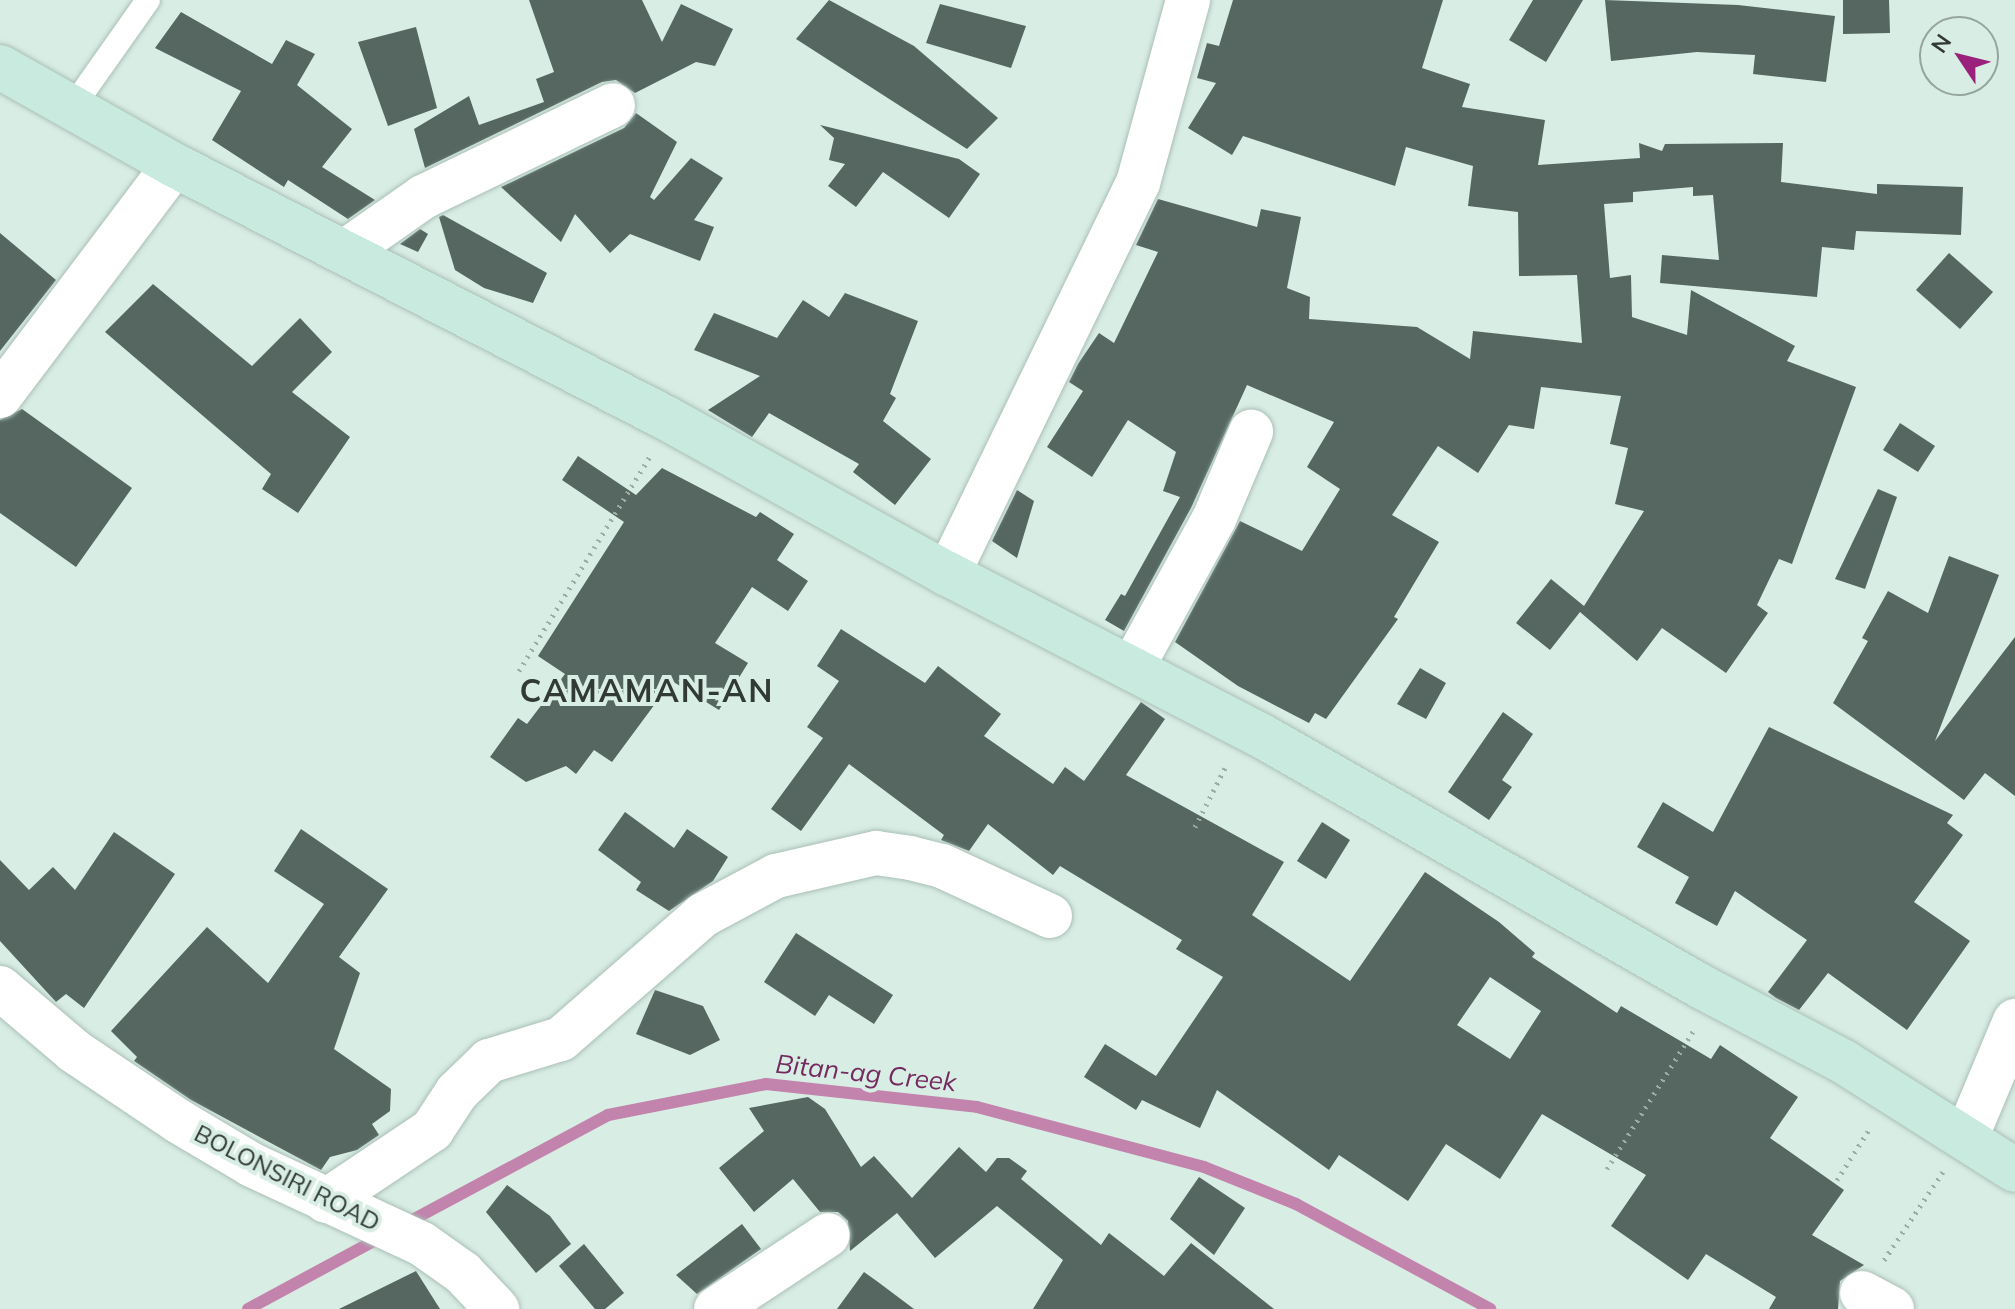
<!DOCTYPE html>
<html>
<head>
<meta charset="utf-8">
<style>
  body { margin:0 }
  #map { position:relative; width:2015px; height:1309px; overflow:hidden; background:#d8ede4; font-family:Mulish,sans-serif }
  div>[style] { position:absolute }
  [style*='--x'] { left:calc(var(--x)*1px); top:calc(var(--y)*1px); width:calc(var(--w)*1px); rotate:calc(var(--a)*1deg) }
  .stream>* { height:12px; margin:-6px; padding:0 6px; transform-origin:6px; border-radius:6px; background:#c283ac }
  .building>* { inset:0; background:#556760 }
  .path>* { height:5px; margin-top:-2.5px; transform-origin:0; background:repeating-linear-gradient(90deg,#9cada6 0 2px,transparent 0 8px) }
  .roads { filter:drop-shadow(0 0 2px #aabfb6) drop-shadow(0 0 2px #aabfb6) }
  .service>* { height:24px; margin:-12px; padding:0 12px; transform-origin:12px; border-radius:12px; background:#fff }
  .minor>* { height:44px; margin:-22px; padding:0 22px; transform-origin:22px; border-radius:22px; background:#fff }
  .secondary>* { height:44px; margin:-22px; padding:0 22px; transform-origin:22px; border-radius:22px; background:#c9eadf }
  span { translate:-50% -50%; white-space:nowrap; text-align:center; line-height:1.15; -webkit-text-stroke:8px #d8ede4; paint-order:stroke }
  .street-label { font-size:24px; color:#323a36 }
  .water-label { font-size:26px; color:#74295f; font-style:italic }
  .district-label { font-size:32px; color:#323a36; font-weight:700; letter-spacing:2px }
  .north { position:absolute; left:1919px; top:16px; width:80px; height:80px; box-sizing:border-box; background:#d8ede4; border:2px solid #96a59e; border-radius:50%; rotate:305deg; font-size:22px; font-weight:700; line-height:32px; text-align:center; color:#323a36 }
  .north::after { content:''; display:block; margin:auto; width:28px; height:36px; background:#9a227c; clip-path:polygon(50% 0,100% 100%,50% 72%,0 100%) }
</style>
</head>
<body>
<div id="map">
  <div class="stream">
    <i style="--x:403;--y:1225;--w:233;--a:-28.2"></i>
    <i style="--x:608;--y:1115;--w:161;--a:-11.1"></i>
    <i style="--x:766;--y:1084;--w:212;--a:6.2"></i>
    <i style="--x:977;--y:1107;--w:235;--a:14.8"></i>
    <i style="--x:1204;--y:1167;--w:99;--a:21.9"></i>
    <i style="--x:1296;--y:1204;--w:221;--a:28.4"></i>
    <i style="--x:248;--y:1309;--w:153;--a:-28.4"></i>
  </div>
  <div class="building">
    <i style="clip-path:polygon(529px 0,642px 0,662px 42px,681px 4px,733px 29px,715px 66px,696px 62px,635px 93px,616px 80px,602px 82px,425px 168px,414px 129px,469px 96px,479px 125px,544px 102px,536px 79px,554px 72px)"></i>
    <i style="clip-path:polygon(829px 0,914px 46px,998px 118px,967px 149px,796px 39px)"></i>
    <i style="clip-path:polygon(1233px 0,1443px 0,1422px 68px,1470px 84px,1462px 107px,1545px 120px,1538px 165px,1640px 158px,1639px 143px,1662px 151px,1665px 144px,1783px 143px,1781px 182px,1877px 194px,1877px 184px,1963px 187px,1961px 235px,1856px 231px,1854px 250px,1822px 247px,1817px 297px,1660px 283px,1662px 255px,1719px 260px,1713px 195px,1693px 196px,1693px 187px,1633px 192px,1633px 202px,1604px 204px,1610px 278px,1631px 275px,1632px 317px,1687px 335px,1691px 290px,1795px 346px,1787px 361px,1856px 387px,1792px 564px,1779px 559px,1757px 605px,1768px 613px,1726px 673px,1662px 628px,1637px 661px,1580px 612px,1550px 650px,1516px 623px,1551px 579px,1584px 606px,1644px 511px,1615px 504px,1628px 448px,1610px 444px,1621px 396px,1541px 387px,1534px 429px,1509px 425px,1478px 473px,1438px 446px,1392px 515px,1439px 542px,1394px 617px,1398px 619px,1326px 719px,1315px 713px,1309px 723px,1238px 686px,1175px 642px,1240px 521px,1302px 551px,1340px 489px,1307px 467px,1334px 422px,1247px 385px,1191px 508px,1124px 631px,1105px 620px,1121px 594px,1125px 596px,1180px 497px,1163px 491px,1176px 452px,1128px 420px,1092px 477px,1047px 447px,1083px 391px,1069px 382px,1078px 364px,1099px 333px,1114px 343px,1158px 252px,1136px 245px,1158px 199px,1257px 227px,1261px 209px,1301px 217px,1287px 288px,1310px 297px,1309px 319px,1417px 327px,1470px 359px,1473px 331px,1582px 343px,1577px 275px,1519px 276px,1518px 212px,1468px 206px,1473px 166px,1406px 147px,1395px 186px,1243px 136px,1232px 155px,1188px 128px,1216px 83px,1197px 78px,1207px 43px,1219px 46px)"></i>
    <i style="clip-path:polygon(1533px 0,1583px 0,1546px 62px,1509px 40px)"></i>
    <i style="clip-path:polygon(1605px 0,1738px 5px,1835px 16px,1826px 82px,1753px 74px,1755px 55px,1697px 52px,1611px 61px)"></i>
    <i style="clip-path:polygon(1843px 0,1889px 0,1890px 33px,1843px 34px)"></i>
    <i style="clip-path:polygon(940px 4px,1026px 26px,1011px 68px,926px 43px)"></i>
    <i style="clip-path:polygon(181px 12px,272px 64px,286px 40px,315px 54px,297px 85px,352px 129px,322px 167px,375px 200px,348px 219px,288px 180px,284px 187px,212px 140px,241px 91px,155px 48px)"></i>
    <i style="clip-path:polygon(416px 27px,437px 108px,388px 126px,358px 42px)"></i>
    <i style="clip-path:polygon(636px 113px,677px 142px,650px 197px,654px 200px,691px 158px,723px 178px,694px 220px,714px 227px,700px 261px,630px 234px,610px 253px,575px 214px,561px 242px,501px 187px,624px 128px)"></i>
    <i style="clip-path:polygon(820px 125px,959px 159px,980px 174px,949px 218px,883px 172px,856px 207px,828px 186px,845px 164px,829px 160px,834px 138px)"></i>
    <i style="clip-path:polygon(443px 215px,547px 273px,533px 303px,484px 288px,455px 270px,439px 217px)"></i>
    <i style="clip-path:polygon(420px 229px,428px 234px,418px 252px,400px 244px)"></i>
    <i style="clip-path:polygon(0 233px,56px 280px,0 351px)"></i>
    <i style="clip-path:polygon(1949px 253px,1993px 292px,1960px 329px,1916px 290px)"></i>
    <i style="clip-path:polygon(153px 284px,252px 366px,300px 318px,332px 352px,292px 392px,350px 437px,298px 513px,262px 489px,271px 474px,105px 332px)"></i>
    <i style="clip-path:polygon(845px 293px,918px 321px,890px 394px,896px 398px,883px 421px,931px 459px,895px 505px,853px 472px,859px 464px,769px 413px,752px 437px,708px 410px,760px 376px,694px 350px,714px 313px,777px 338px,803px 300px,829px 317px)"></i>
    <i style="clip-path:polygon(22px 409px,132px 488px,76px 567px,0 513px,0 420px)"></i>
    <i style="clip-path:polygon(1900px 423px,1935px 446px,1918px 472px,1883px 450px)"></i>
    <i style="clip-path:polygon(578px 456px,636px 495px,662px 468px,756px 517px,760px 512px,794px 534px,777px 560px,808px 581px,788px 611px,752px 587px,715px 643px,748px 663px,719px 710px,672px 681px,612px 762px,594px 750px,576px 774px,566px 766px,526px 782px,490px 757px,518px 718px,527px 724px,565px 674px,538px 656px,624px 522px,562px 480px)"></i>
    <i style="clip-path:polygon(1878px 489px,1897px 497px,1865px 589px,1835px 579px)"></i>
    <i style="clip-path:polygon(1017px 490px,1034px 501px,1017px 558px,992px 541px)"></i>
    <i style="clip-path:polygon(1949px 556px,1999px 575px,1935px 741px,2015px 637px,2015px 796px,1985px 773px,1964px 800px,1833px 703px,1868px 641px,1862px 638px,1888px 591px,1928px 613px)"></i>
    <i style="clip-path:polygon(evenodd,841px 629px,925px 683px,938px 666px,1001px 714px,984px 736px,1053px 784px,1065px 767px,1084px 781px,1141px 702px,1165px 719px,1126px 775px,1284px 862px,1252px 915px,1350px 981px,1425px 872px,1499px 922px,1535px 953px,1532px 957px,1617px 1013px,1621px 1006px,1711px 1059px,1720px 1045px,1798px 1097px,1770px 1138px,1844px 1190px,1812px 1235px,1864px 1265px,1840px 1281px,1838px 1309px,1769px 1309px,1776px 1297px,1706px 1254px,1688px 1280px,1611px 1226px,1646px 1175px,1542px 1114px,1500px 1179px,1446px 1144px,1408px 1201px,1339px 1155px,1329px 1170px,1217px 1090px,1200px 1128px,1142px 1100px,1136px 1110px,1084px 1077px,1105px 1044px,1156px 1076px,1223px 977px,1176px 949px,1182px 940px,1060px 866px,1053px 875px,988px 824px,969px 851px,941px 840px,944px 835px,849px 764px,801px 831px,771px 809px,823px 738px,807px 727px,839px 681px,817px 666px,841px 629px,1490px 977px,1541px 1011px,1510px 1059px,1457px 1025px,1490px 977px)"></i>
    <i style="clip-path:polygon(1420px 668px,1446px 683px,1426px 719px,1397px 704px)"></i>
    <i style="clip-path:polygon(1503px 712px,1533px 734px,1502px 780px,1512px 787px,1489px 820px,1448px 792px)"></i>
    <i style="clip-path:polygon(1769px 727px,1953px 815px,1947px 823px,1963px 835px,1914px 902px,1970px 941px,1907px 1030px,1828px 973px,1799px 1010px,1776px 998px,1768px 992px,1807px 940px,1735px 891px,1717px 926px,1675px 903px,1689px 877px,1637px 847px,1663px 802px,1713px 832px)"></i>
    <i style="clip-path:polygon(625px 812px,674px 848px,687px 829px,728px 857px,713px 881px,669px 911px,636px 890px,641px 882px,598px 850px)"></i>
    <i style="clip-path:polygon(1322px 822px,1350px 840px,1326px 879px,1297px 861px)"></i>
    <i style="clip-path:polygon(301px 829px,388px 889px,339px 957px,360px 973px,334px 1049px,391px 1089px,390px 1111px,372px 1124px,379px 1135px,357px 1150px,330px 1157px,321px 1170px,191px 1100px,134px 1061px,137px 1057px,111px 1031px,207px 927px,268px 983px,324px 904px,274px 871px)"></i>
    <i style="clip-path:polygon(114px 832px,175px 874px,84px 1008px,66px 994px,56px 1002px,0 941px,0 860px,29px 890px,53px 867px,75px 890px)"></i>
    <i style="clip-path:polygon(796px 933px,893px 995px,874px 1024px,829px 995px,815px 1016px,764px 982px)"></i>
    <i style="clip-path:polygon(655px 990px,703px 1006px,720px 1040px,690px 1055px,636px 1034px)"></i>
    <i style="clip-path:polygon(808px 1097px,825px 1109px,861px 1167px,874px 1156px,912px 1198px,959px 1147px,986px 1172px,997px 1158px,1009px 1158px,1027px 1171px,1021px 1179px,1101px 1245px,1109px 1233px,1164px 1276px,1191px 1243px,1274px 1309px,1033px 1309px,1063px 1260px,997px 1206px,935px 1258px,897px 1213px,850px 1251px,848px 1221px,838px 1212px,820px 1212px,793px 1179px,754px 1212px,719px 1168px,764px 1131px,749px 1108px)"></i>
    <i style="clip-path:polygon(1199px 1177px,1245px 1208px,1214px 1255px,1170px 1219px)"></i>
    <i style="clip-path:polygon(507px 1185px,550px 1216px,571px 1244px,536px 1273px,486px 1212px)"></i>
    <i style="clip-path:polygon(742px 1224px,761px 1249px,697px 1294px,676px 1275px)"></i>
    <i style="clip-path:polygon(584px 1244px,624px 1293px,605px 1309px,595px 1309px,559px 1266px)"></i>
    <i style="clip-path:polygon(416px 1271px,440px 1309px,339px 1309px)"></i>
    <i style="clip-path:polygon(864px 1272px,878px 1282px,914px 1309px,837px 1309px)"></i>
  </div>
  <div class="path">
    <i style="--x:519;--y:671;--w:252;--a:-58.6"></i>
    <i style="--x:1195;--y:827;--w:71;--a:-63.1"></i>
    <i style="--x:1607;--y:1169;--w:166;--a:-58"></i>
    <i style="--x:1837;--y:1180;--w:62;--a:-57.6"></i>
    <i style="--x:1884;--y:1260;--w:106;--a:-56.2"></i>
  </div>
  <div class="roads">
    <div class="service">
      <i style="--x:74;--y:105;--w:128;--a:-54.8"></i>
    </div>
    <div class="minor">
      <i style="--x:346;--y:251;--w:94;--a:-35"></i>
      <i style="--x:423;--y:197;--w:211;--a:-25.8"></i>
      <i style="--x:0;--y:396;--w:289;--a:-53"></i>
      <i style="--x:948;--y:574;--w:435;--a:-64.1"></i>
      <i style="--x:1138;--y:183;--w:190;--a:-74.7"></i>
      <i style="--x:1132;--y:668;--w:170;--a:-61.2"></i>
      <i style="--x:1214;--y:519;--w:95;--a:-67"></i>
      <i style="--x:0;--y:988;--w:97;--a:40.4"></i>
      <i style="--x:74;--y:1051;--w:125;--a:33.9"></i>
      <i style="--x:178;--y:1121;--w:86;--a:30.7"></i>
      <i style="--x:252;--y:1165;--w:187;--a:24.9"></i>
      <i style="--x:422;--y:1244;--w:50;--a:35.3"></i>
      <i style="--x:463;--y:1273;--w:50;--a:46.6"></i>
      <i style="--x:1966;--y:1138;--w:127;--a:-67.3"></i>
      <i style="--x:326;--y:1201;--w:128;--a:-33.8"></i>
      <i style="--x:432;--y:1130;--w:45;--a:-56.7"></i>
      <i style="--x:457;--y:1092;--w:45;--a:-44.1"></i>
      <i style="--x:489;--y:1061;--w:75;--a:-17"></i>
      <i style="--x:561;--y:1039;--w:189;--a:-41.1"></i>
      <i style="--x:703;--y:915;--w:83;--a:-28.1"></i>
      <i style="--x:776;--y:876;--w:103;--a:-13"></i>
      <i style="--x:876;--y:853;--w:34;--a:8"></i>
      <i style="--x:910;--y:858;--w:33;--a:14"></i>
      <i style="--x:942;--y:866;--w:119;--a:24.8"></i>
      <i style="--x:1862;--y:1293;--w:34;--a:28"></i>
      <i style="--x:716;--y:1309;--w:134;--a:-33.5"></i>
    </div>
    <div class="secondary">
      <i style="--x:0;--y:67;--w:200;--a:29.4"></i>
      <i style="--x:174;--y:165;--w:553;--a:27.21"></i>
      <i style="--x:666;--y:418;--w:322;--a:29"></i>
      <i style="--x:948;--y:574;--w:351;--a:27.3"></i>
      <i style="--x:1260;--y:735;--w:509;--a:29.69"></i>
      <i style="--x:1702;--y:987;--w:161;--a:27.8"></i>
      <i style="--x:1844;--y:1062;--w:202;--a:32.3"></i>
    </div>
  </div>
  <div class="street-label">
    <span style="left:287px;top:1178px;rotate:27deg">BOLONSIRI ROAD</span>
  </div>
  <div class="water-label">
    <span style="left:866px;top:1073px;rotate:6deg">Bitan-ag Creek</span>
  </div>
  <div class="district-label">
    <span style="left:647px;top:690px">CAMAMAN-AN</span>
  </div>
  <div class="north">N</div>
</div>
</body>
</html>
